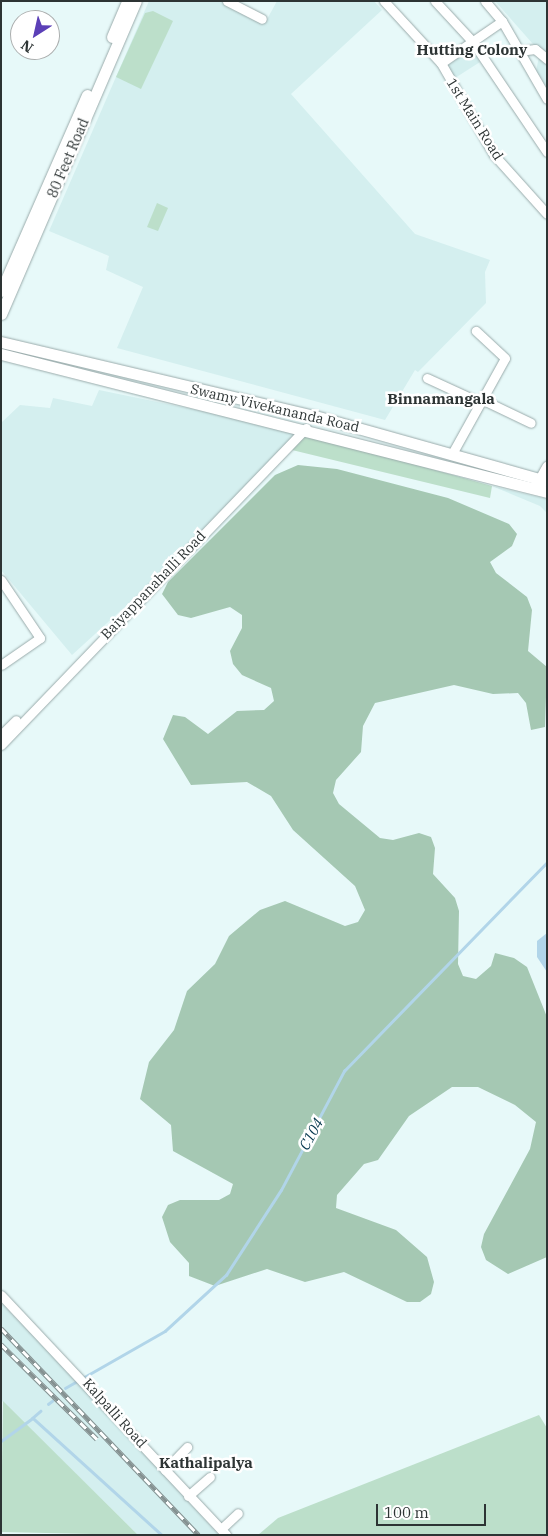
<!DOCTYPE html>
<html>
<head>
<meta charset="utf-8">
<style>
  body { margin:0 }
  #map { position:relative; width:548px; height:1536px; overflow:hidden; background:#e7f9f9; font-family:"IBM Plex Serif",serif }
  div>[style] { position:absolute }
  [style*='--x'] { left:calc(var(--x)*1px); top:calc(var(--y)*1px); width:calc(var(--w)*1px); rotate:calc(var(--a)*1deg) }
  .built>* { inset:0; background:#d4efef }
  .green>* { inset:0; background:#bcdfca }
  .forest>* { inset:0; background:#a5c8b3 }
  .water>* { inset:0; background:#b1d5e9 }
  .stream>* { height:2.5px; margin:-1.25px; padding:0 1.25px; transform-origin:1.25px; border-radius:1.25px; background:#b1d5e9 }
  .roads { filter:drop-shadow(0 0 1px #9aabab) drop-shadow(0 0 1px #9aabab) }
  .minor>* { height:9px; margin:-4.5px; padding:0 4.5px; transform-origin:4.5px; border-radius:4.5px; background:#fff }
  .major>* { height:11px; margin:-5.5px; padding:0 5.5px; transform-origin:5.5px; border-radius:5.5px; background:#fff }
  .rail>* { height:4.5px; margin-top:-2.25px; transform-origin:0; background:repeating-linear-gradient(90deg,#fff 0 8px,#859191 0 16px); box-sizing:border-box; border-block:1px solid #859191 }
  span { translate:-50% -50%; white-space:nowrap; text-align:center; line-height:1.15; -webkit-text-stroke:5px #fff; paint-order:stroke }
  .street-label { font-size:14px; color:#2d3434 }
  .neighbourhood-label { font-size:15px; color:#2d3434; font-weight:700 }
  .water-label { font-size:15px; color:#05374d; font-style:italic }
  .frame { position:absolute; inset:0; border:2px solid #2d3434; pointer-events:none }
  .north { position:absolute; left:10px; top:10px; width:50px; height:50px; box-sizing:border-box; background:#fff; border:1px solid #abaeae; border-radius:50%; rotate:215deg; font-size:14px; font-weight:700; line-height:20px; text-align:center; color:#2d3434 }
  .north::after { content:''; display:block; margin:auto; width:18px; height:22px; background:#5b3fb7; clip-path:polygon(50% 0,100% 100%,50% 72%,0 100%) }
  .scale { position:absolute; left:376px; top:1504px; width:110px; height:22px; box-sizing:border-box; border:2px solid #2d3434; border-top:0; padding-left:6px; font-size:15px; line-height:18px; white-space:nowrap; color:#2d3434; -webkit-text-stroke:4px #fff; paint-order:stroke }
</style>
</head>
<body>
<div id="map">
  <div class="built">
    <i style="clip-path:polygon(149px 1px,223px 1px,265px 23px,277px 1px,374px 1px,382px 10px,291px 94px,415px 234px,490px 260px,485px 272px,486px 303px,418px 372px,415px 370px,385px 420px,117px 348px,143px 287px,106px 270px,109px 256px,49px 231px)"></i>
    <i style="clip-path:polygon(495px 1px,547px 1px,547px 88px,536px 71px,540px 52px)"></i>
    <i style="clip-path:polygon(471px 48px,480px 62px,455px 78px,448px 65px)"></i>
    <i style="clip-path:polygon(99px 390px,298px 431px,151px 583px,72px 655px,1px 570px,1px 423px,20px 405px,50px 408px,53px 398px,92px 406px)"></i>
    <i style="clip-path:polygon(492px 486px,547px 499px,547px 513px,540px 506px)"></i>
    <i style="clip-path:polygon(1px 1303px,79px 1382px,219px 1535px,138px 1535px,1px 1400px)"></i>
  </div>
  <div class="green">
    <i style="clip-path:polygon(153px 11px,173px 21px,141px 89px,116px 77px,145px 13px)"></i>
    <i style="clip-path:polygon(157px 203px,168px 208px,158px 231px,147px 227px)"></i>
    <i style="clip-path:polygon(307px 434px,492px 486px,490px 498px,292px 450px)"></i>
    <i style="clip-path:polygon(3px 1401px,138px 1535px,1px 1532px)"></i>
    <i style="clip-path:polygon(539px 1415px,547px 1428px,547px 1535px,258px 1535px,278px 1518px)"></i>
  </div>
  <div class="forest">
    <i style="clip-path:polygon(298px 465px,337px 469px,448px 498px,509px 524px,517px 534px,512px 546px,490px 562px,496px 573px,527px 597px,532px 610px,528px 651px,547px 667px,545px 727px,531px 730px,526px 703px,518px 693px,493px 694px,454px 685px,375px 703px,363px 726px,361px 752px,336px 780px,333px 793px,339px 804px,380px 838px,393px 840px,419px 833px,431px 837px,435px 848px,433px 874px,455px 898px,459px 911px,458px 964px,463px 976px,476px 979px,491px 966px,495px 953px,514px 958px,527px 967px,547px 1017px,547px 1257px,508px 1274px,486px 1260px,481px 1247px,484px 1234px,530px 1149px,536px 1122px,515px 1105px,478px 1087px,452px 1087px,409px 1116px,378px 1160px,364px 1164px,337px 1195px,336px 1208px,396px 1230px,427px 1257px,434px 1282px,431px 1294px,420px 1302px,407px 1302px,344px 1272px,305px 1282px,267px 1269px,215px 1286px,189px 1276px,189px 1263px,170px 1242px,162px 1217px,168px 1205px,180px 1200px,219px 1200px,230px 1194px,233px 1184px,173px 1151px,171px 1125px,140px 1099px,149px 1062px,174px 1030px,187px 991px,215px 964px,229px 936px,260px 910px,285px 901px,345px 926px,358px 922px,365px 910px,355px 886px,293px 830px,271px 796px,247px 782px,191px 785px,163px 739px,173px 715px,185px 717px,208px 734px,237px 711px,264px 710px,274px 701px,271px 688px,242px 675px,233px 664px,230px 651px,242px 628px,242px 615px,230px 607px,191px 618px,178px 615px,162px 594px,168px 582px,275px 475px)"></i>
  </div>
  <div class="water">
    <i style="clip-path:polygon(547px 933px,547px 972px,537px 957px,537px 941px)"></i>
  </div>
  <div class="stream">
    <i style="--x:65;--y:1388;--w:115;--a:-29.7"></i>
    <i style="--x:165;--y:1331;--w:83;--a:-42.6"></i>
    <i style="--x:226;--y:1275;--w:101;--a:-57.1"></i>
    <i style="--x:281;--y:1190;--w:135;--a:-62.1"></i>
    <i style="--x:344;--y:1071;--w:291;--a:-45.8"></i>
    <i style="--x:48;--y:1404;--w:5;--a:-37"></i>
    <i style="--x:41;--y:1411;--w:11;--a:139"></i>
    <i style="--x:33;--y:1418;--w:174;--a:42.2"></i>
    <i style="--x:1;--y:1441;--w:39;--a:-36"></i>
  </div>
  <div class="roads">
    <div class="minor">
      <i style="--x:227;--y:1;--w:39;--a:27"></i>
      <i style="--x:384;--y:1;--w:84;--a:47.4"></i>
      <i style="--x:441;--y:63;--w:106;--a:60.1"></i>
      <i style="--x:494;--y:155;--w:79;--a:48.1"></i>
      <i style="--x:435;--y:1;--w:54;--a:47.2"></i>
      <i style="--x:472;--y:41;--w:134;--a:56"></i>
      <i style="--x:485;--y:1;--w:26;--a:50"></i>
      <i style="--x:502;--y:21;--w:90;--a:60"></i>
      <i style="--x:519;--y:51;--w:16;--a:-7"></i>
      <i style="--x:535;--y:49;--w:16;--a:40"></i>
      <i style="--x:441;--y:63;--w:74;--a:-34.5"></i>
      <i style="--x:427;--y:378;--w:57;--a:24.8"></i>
      <i style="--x:481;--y:399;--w:55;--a:25.6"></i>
      <i style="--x:453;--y:452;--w:107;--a:-61"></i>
      <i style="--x:505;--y:358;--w:40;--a:-137"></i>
      <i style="--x:1;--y:580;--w:70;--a:56.1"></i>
      <i style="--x:40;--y:638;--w:47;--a:145.3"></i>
      <i style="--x:1;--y:735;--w:21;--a:-45"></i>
      <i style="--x:1;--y:745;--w:440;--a:-46.1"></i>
      <i style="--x:1;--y:1295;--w:329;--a:46.8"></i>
      <i style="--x:165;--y:1470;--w:32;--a:-46"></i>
      <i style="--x:188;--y:1496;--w:29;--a:-41"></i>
      <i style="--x:221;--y:1529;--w:23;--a:-43"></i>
    </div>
    <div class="major">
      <i style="--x:112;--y:37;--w:39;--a:-67"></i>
      <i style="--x:1;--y:291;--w:214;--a:-66.3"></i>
      <i style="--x:1;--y:314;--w:341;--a:-66.7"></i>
      <i style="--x:1;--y:342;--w:323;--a:13.3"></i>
      <i style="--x:315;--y:416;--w:241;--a:15.7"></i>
      <i style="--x:1;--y:354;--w:563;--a:14.18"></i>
      <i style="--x:537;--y:485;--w:21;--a:-61"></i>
    </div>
  </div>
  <div class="rail">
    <i style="--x:1;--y:1328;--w:286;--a:46.3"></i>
    <i style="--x:1;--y:1344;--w:135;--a:44.7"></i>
  </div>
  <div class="street-label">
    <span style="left:475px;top:119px;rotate:58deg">1st Main Road</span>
    <span style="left:68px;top:158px;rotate:-67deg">80 Feet Road</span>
    <span style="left:275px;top:408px;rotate:13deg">Swamy Vivekananda Road</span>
    <span style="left:153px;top:585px;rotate:-46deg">Baiyappanahalli Road</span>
    <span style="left:115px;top:1413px;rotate:48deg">Kalpalli Road</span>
  </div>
  <div class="neighbourhood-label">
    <span style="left:472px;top:50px">Hutting Colony</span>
    <span style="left:441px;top:399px">Binnamangala</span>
    <span style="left:206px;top:1463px">Kathalipalya</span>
  </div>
  <div class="water-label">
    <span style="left:311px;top:1134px;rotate:-62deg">C104</span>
  </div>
  <div class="frame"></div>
  <div class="north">N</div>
  <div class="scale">100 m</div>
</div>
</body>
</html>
